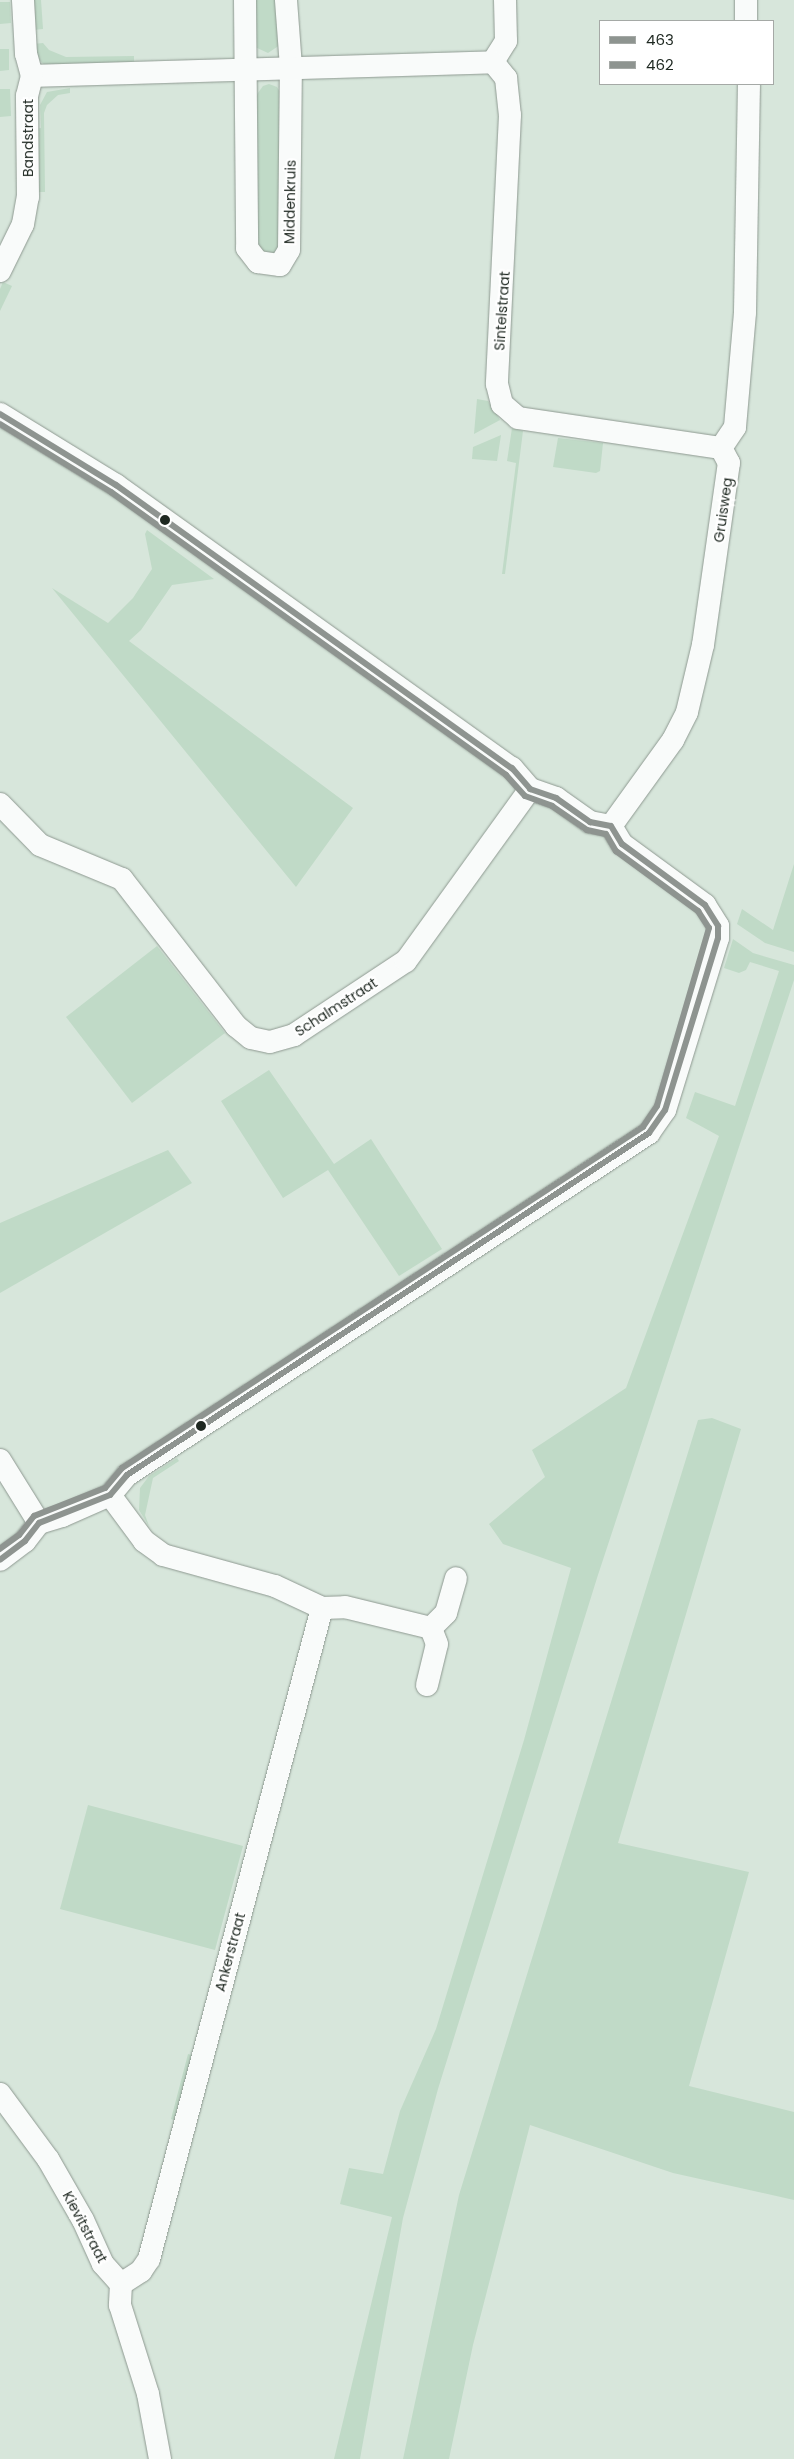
<!DOCTYPE html>
<html>
<head>
<meta charset="utf-8">
<style>
  body { margin:0 }
  #map { position:relative; width:794px; height:2459px; overflow:hidden; background:#d7e6db; font-family:Poppins,sans-serif }
  div>[style] { position:absolute }
  [style*='--x'] { left:calc(var(--x)*1px); top:calc(var(--y)*1px); width:calc(var(--w)*1px); rotate:calc(var(--a)*1deg) }
  .green>* { inset:0; background:#c0dac7 }
  .roads { filter:drop-shadow(0 0 1px #8e9991) drop-shadow(0 0 1px #8e9991) }
  .street>* { height:22px; margin:-11px; padding:0 11px; transform-origin:11px; border-radius:11px; background:#f9fbfa }
  .bus-1>* { height:6px; margin:-3px; padding:0 3px; transform-origin:3px; border-radius:3px; background:#8e9490 }
  .bus-2>* { height:6px; margin:-3px; padding:0 3px; transform-origin:3px; border-radius:3px; background:#8e9490 }
  .dots>* { width:14px; height:14px; translate:-50% -50%; box-sizing:border-box; border:2px solid #fff; border-radius:50% }
  span { translate:-50% -50%; white-space:nowrap; text-align:center; line-height:1.15; -webkit-text-stroke:4.5px #fff; paint-order:stroke }
  .street-label { font-size:14px; color:#1e2821 }
  .legend { position:absolute; left:599px; top:20px; width:175px; height:65px; box-sizing:border-box; background:#fff; border:1px solid #a5a9a6; margin:0; padding:6px 9px; list-style:none; font-size:15px; color:#1e2821 }
  .legend li { display:flex; align-items:center; gap:10px; height:25px }
  .legend b { width:25px; border:1px solid #a5a9a6 }
</style>
</head>
<body>
<div id="map">
  <div class="green">
    <i style="clip-path:polygon(31px 0,41px 0,43px 29px,33px 30px)"></i>
    <i style="clip-path:polygon(251px 0,278px 0,280px 45px,268px 53px,255px 47px)"></i>
    <i style="clip-path:polygon(0 2px,10px 2px,11px 23px,0 24px)"></i>
    <i style="clip-path:polygon(43px 43px,49px 50px,66px 57px,134px 56px,134px 66px,46px 66px,40px 61px,33px 44px)"></i>
    <i style="clip-path:polygon(0 49px,9px 49px,9px 70px,0 71px)"></i>
    <i style="clip-path:polygon(269px 84px,277px 87px,281px 94px,283px 241px,276px 254px,268px 256px,256px 248px,255px 97px,263px 86px)"></i>
    <i style="clip-path:polygon(70px 88px,70px 93px,58px 95px,47px 105px,44px 113px,45px 192px,36px 192px,35px 129px,41px 128px,40px 105px,47px 92px)"></i>
    <i style="clip-path:polygon(0 89px,10px 89px,11px 116px,0 117px)"></i>
    <i style="clip-path:polygon(3px 282px,12px 286px,0 311px,0 289px)"></i>
    <i style="clip-path:polygon(477px 399px,488px 401px,500px 420px,474px 434px)"></i>
    <i style="clip-path:polygon(512px 428px,523px 431px,505px 574px,502px 574px,516px 463px,507px 461px)"></i>
    <i style="clip-path:polygon(501px 435px,497px 461px,472px 459px,473px 447px)"></i>
    <i style="clip-path:polygon(558px 438px,603px 443px,600px 471px,596px 473px,553px 467px)"></i>
    <i style="clip-path:polygon(147px 530px,214px 579px,172px 585px,141px 630px,129px 641px,353px 808px,296px 887px,52px 588px,108px 623px,133px 598px,152px 569px,145px 534px)"></i>
    <i style="clip-path:polygon(794px 864px,794px 952px,765px 943px,737px 924px,742px 909px,773px 930px)"></i>
    <i style="clip-path:polygon(733px 939px,753px 953px,794px 965px,794px 980px,597px 1578px,438px 2089px,403px 2218px,360px 2459px,334px 2459px,392px 2217px,340px 2204px,349px 2168px,383px 2174px,400px 2111px,436px 2029px,524px 1740px,571px 1568px,503px 1544px,489px 1524px,545px 1477px,532px 1450px,626px 1388px,719px 1136px,686px 1118px,695px 1092px,735px 1106px,779px 971px,750px 962px,746px 970px,739px 973px,724px 968px)"></i>
    <i style="clip-path:polygon(157px 946px,225px 1033px,132px 1103px,66px 1017px)"></i>
    <i style="clip-path:polygon(269px 1070px,334px 1164px,371px 1139px,442px 1249px,399px 1276px,328px 1170px,283px 1198px,221px 1101px)"></i>
    <i style="clip-path:polygon(168px 1150px,192px 1183px,0 1293px,0 1223px)"></i>
    <i style="clip-path:polygon(712px 1418px,741px 1429px,618px 1843px,749px 1872px,689px 2086px,794px 2112px,794px 2200px,673px 2173px,530px 2125px,473px 2345px,449px 2459px,403px 2459px,459px 2195px,698px 1420px)"></i>
    <i style="clip-path:polygon(177px 1458px,179px 1461px,153px 1478px,145px 1515px,149px 1526px,139px 1510px,140px 1488px,149px 1476px)"></i>
    <i style="clip-path:polygon(88px 1805px,243px 1846px,215px 1950px,60px 1909px)"></i>
    <i style="clip-path:polygon(188px 2054px,195px 2056px,177px 2121px,171px 2119px)"></i>
  </div>
  <div class="roads">
    <div class="street">
      <i style="--x:245;--y:0;--w:248;--a:89.5"></i>
      <i style="--x:247;--y:248;--w:18;--a:52"></i>
      <i style="--x:258;--y:262;--w:22;--a:8"></i>
      <i style="--x:280;--y:265;--w:17;--a:-59"></i>
      <i style="--x:289;--y:250;--w:183;--a:-89.4"></i>
      <i style="--x:291;--y:67;--w:67;--a:-94.3"></i>
      <i style="--x:505;--y:0;--w:41;--a:88.6"></i>
      <i style="--x:506;--y:41;--w:25;--a:122"></i>
      <i style="--x:493;--y:62;--w:21;--a:51"></i>
      <i style="--x:506;--y:78;--w:37;--a:84"></i>
      <i style="--x:510;--y:115;--w:269;--a:92.8"></i>
      <i style="--x:497;--y:384;--w:21;--a:76"></i>
      <i style="--x:502;--y:404;--w:21;--a:41"></i>
      <i style="--x:518;--y:418;--w:205;--a:8.4"></i>
      <i style="--x:746;--y:0;--w:21;--a:90"></i>
      <i style="--x:32;--y:76;--w:461;--a:-1.7"></i>
      <i style="--x:0;--y:271;--w:52;--a:-63.9"></i>
      <i style="--x:23;--y:224;--w:27;--a:-80"></i>
      <i style="--x:28;--y:197;--w:101;--a:-90.6"></i>
      <i style="--x:27;--y:96;--w:21;--a:-76"></i>
      <i style="--x:32;--y:76;--w:23;--a:-105"></i>
      <i style="--x:26;--y:54;--w:54;--a:-93.2"></i>
      <i style="--x:0;--y:414;--w:136;--a:31.5"></i>
      <i style="--x:116;--y:485;--w:487;--a:35.6"></i>
      <i style="--x:512;--y:768;--w:28;--a:49"></i>
      <i style="--x:530;--y:789;--w:28;--a:19"></i>
      <i style="--x:556;--y:798;--w:42;--a:35.2"></i>
      <i style="--x:590;--y:822;--w:21;--a:11"></i>
      <i style="--x:611;--y:826;--w:21;--a:59"></i>
      <i style="--x:622;--y:844;--w:103;--a:36.3"></i>
      <i style="--x:705;--y:905;--w:25;--a:58"></i>
      <i style="--x:718;--y:926;--w:12;--a:90"></i>
      <i style="--x:718;--y:938;--w:180;--a:107.1"></i>
      <i style="--x:665;--y:1110;--w:28;--a:125"></i>
      <i style="--x:649;--y:1133;--w:624;--a:146.77"></i>
      <i style="--x:127;--y:1475;--w:26;--a:130"></i>
      <i style="--x:110;--y:1495;--w:52;--a:156.4"></i>
      <i style="--x:62;--y:1516;--w:24;--a:163"></i>
      <i style="--x:39;--y:1523;--w:23;--a:128"></i>
      <i style="--x:25;--y:1541;--w:31;--a:143"></i>
      <i style="--x:0;--y:804;--w:57;--a:45.7"></i>
      <i style="--x:40;--y:845;--w:89;--a:22.5"></i>
      <i style="--x:122;--y:879;--w:186;--a:52.2"></i>
      <i style="--x:236;--y:1026;--w:19;--a:39"></i>
      <i style="--x:251;--y:1038;--w:19;--a:12"></i>
      <i style="--x:270;--y:1042;--w:25;--a:-16"></i>
      <i style="--x:294;--y:1035;--w:134;--a:-33.5"></i>
      <i style="--x:406;--y:961;--w:212;--a:-54.2"></i>
      <i style="--x:611;--y:826;--w:106;--a:-54.2"></i>
      <i style="--x:673;--y:740;--w:31;--a:-63"></i>
      <i style="--x:687;--y:712;--w:69;--a:-76.6"></i>
      <i style="--x:703;--y:645;--w:184;--a:-81.9"></i>
      <i style="--x:729;--y:463;--w:17;--a:-118"></i>
      <i style="--x:721;--y:448;--w:25;--a:-56"></i>
      <i style="--x:735;--y:427;--w:115;--a:-85"></i>
      <i style="--x:745;--y:312;--w:228;--a:-89"></i>
      <i style="--x:0;--y:1460;--w:74;--a:58.2"></i>
      <i style="--x:110;--y:1495;--w:57;--a:53.5"></i>
      <i style="--x:144;--y:1541;--w:24;--a:36"></i>
      <i style="--x:163;--y:1555;--w:116;--a:15.5"></i>
      <i style="--x:275;--y:1586;--w:52;--a:25.1"></i>
      <i style="--x:322;--y:1608;--w:23;--a:-2"></i>
      <i style="--x:345;--y:1607;--w:89;--a:13.7"></i>
      <i style="--x:427;--y:1685;--w:42;--a:-76.3"></i>
      <i style="--x:437;--y:1644;--w:17;--a:-111"></i>
      <i style="--x:431;--y:1628;--w:21;--a:-45"></i>
      <i style="--x:446;--y:1613;--w:36;--a:-74"></i>
      <i style="--x:0;--y:2094;--w:81;--a:53.6"></i>
      <i style="--x:48;--y:2159;--w:70;--a:60.2"></i>
      <i style="--x:83;--y:2220;--w:48;--a:65.6"></i>
      <i style="--x:103;--y:2264;--w:27;--a:48"></i>
      <i style="--x:121;--y:2284;--w:21;--a:93"></i>
      <i style="--x:120;--y:2305;--w:93;--a:72.5"></i>
      <i style="--x:148;--y:2394;--w:66;--a:79.5"></i>
      <i style="--x:121;--y:2284;--w:24;--a:-33"></i>
      <i style="--x:141;--y:2271;--w:14;--a:-56"></i>
      <i style="--x:149;--y:2259;--w:674;--a:-75.12"></i>
    </div>
  </div>
  <div class="bus-1">
    <i style="--x:0;--y:414;--w:136;--a:31.5"></i>
    <i style="--x:116;--y:485;--w:487;--a:35.6"></i>
    <i style="--x:512;--y:768;--w:28;--a:49"></i>
    <i style="--x:530;--y:789;--w:28;--a:19"></i>
    <i style="--x:556;--y:798;--w:42;--a:35.2"></i>
    <i style="--x:590;--y:822;--w:21;--a:11"></i>
    <i style="--x:611;--y:826;--w:21;--a:59"></i>
    <i style="--x:622;--y:844;--w:103;--a:36.3"></i>
    <i style="--x:705;--y:905;--w:25;--a:58"></i>
    <i style="--x:718;--y:926;--w:12;--a:90"></i>
    <i style="--x:718;--y:938;--w:180;--a:107.1"></i>
    <i style="--x:665;--y:1110;--w:28;--a:125"></i>
    <i style="--x:649;--y:1133;--w:624;--a:146.77"></i>
    <i style="--x:127;--y:1475;--w:26;--a:130"></i>
    <i style="--x:110;--y:1495;--w:76;--a:158.5"></i>
    <i style="--x:39;--y:1523;--w:23;--a:128"></i>
    <i style="--x:25;--y:1541;--w:31;--a:143"></i>
  </div>
  <div class="bus-2">
    <i style="--x:0;--y:424;--w:130;--a:31.5"></i>
    <i style="--x:111;--y:492;--w:486;--a:35.6"></i>
    <i style="--x:506;--y:775;--w:28;--a:48"></i>
    <i style="--x:525;--y:796;--w:29;--a:20"></i>
    <i style="--x:552;--y:806;--w:42;--a:34.4"></i>
    <i style="--x:587;--y:830;--w:19;--a:12"></i>
    <i style="--x:606;--y:834;--w:20;--a:60"></i>
    <i style="--x:616;--y:851;--w:102;--a:36.2"></i>
    <i style="--x:698;--y:911;--w:20;--a:57"></i>
    <i style="--x:709;--y:928;--w:185;--a:106.3"></i>
    <i style="--x:657;--y:1106;--w:25;--a:124"></i>
    <i style="--x:643;--y:1127;--w:623;--a:146.79"></i>
    <i style="--x:122;--y:1468;--w:26;--a:130"></i>
    <i style="--x:105;--y:1488;--w:76;--a:158.5"></i>
    <i style="--x:34;--y:1516;--w:24;--a:128"></i>
    <i style="--x:19;--y:1535;--w:24;--a:144"></i>
  </div>
  <div class="dots">
    <i style="left:165px;top:520px;background:#1e2821"></i>
    <i style="left:201px;top:1426px;background:#1e2821"></i>
  </div>
  <div class="street-label">
    <span style="left:28px;top:138px;rotate:-90deg">Bandstraat</span>
    <span style="left:290px;top:202px;rotate:-89deg">Middenkruis</span>
    <span style="left:502px;top:311px;rotate:-86deg">Sintelstraat</span>
    <span style="left:723px;top:510px;rotate:-82deg">Gruisweg</span>
    <span style="left:336px;top:1007px;rotate:-33deg">Schalmstraat</span>
    <span style="left:230px;top:1952px;rotate:-75deg">Ankerstraat</span>
    <span style="left:85px;top:2227px;rotate:62deg">Kievitstraat</span>
  </div>
  <ul class="legend">
  <li><b style="height:6px;background:#8e9490"></b>463</li>
  <li><b style="height:6px;background:#8e9490"></b>462</li>
  </ul>
</div>
</body>
</html>
